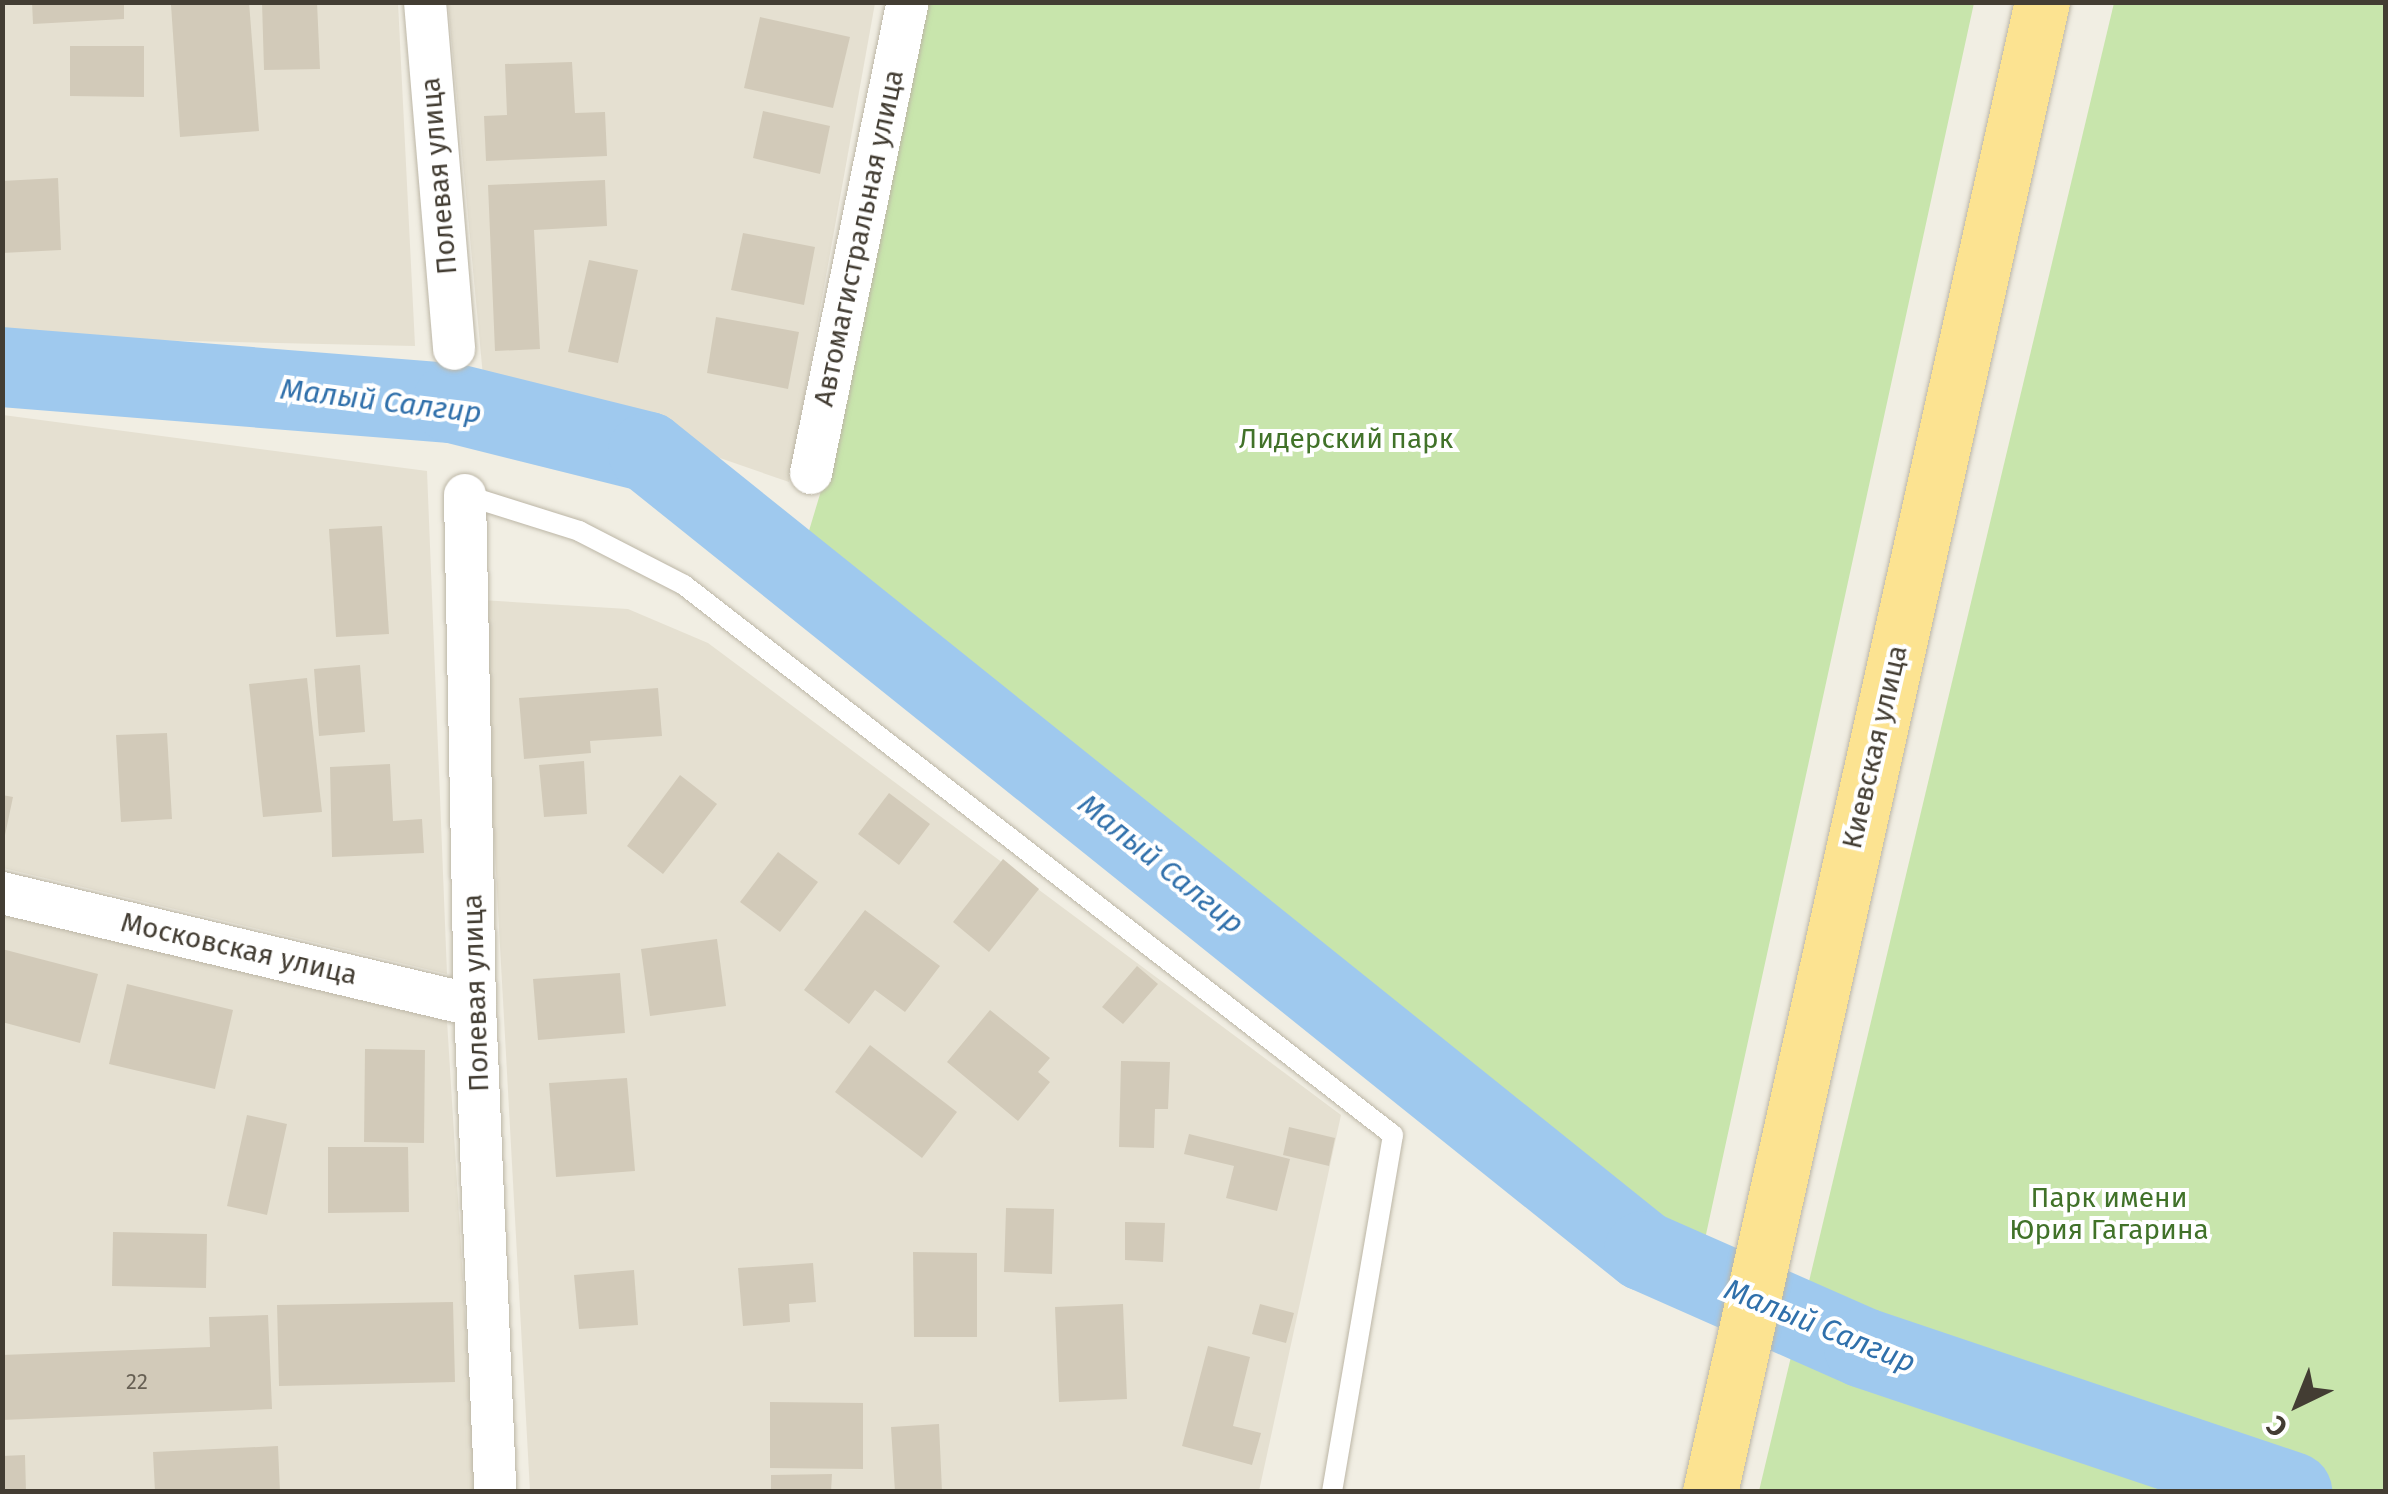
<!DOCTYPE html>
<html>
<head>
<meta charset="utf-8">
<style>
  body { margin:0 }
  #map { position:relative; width:2388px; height:1494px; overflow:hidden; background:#f1eee3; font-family:"Fira Sans",sans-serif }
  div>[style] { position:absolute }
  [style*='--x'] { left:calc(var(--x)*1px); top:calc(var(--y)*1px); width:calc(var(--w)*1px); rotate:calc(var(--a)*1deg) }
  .residential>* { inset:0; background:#e5e0d1 }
  .green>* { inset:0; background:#c8e5ac }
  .river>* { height:80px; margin:-40px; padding:0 40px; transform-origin:40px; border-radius:40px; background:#9fc9ee }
  .building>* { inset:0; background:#d2cab9 }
  .roads { filter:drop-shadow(0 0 2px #bcb6a6) drop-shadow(0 0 2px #bcb6a6) }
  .lane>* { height:20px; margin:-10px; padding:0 10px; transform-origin:10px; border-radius:10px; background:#fff }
  .street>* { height:42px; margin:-21px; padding:0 21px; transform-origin:21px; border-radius:21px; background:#fff }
  .primary>* { height:55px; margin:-27.5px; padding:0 27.5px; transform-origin:27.5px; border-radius:27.5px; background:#fce391 }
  span { translate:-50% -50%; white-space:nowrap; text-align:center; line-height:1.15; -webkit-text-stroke:8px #fff; paint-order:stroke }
  .number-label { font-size:22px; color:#676054 }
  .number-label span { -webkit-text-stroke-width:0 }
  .street-label { font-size:28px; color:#433d33 }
  .park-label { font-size:28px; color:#417229 }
  .water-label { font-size:30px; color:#3070ab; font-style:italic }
  .frame { position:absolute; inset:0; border:5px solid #433d33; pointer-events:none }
  .north { position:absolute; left:2248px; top:1354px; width:100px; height:100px; -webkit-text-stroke:8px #fff; paint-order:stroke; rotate:223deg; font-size:28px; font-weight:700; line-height:40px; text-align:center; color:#433d33 }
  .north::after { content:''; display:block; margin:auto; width:35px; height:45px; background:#433d33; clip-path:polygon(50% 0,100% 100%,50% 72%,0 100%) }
</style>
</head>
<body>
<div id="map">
  <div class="residential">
    <i style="clip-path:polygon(3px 3px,398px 3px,415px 346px,3px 337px)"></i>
    <i style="clip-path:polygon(448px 3px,875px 3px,789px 482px,483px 376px)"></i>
    <i style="clip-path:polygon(3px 415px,427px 471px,447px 974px,3px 868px)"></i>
    <i style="clip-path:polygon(481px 600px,628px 609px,708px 643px,1341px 1115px,1259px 1491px,530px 1491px)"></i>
    <i style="clip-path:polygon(3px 914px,447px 1021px,476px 1491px,3px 1492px)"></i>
  </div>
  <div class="green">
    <i style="clip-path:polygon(928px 3px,1974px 3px,1700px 1262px,1652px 1251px,867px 609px,799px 564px,839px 431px)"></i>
    <i style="clip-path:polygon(2114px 3px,2385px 3px,2385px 1491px,1759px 1491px)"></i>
  </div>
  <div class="river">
    <i style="--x:2;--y:367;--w:451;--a:4.6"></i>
    <i style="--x:452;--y:403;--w:202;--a:14"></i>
    <i style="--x:648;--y:452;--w:1277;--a:38.74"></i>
    <i style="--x:1644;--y:1251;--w:240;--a:23.8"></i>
    <i style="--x:1864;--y:1348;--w:452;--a:18.6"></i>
  </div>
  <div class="building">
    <i style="clip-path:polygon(32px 2px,124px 2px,124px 19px,33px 24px)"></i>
    <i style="clip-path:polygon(249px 2px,259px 131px,180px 137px,171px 5px)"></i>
    <i style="clip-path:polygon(262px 2px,317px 2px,320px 69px,264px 70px)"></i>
    <i style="clip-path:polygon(760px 17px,850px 37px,833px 108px,744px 88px)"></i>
    <i style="clip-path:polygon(70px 46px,144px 46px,144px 97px,70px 96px)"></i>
    <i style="clip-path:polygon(572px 62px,575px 113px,605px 112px,607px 156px,486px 161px,484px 116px,507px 115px,505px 64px)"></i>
    <i style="clip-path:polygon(763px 111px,830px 126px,820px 174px,753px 158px)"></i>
    <i style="clip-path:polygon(58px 178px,61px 250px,2px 253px,2px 181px)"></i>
    <i style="clip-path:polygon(605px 180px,607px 226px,534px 230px,540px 349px,495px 351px,488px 185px)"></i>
    <i style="clip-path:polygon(743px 233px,815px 247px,804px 305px,731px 290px)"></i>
    <i style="clip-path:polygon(589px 260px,638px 270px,618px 363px,568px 352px)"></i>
    <i style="clip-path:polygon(716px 317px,799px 332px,788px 389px,707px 373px)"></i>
    <i style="clip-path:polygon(382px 526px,389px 634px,336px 637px,329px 529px)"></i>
    <i style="clip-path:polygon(360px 665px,365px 732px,319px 736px,314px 669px)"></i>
    <i style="clip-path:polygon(307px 678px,322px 812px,263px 817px,249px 684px)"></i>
    <i style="clip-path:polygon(658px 688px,662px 736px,590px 741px,591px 753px,524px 759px,519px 698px)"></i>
    <i style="clip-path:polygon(167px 733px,172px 819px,121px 822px,116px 735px)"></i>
    <i style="clip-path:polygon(584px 761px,587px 814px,544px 817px,539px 765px)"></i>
    <i style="clip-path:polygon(390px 764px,393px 821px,422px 819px,424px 853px,332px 857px,330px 767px)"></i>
    <i style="clip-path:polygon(680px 775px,717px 804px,663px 874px,627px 846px)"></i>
    <i style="clip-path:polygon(889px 793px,930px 824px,899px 865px,858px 834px)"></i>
    <i style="clip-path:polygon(2px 795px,13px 797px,4px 840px,2px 839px)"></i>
    <i style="clip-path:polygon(778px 852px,818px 882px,780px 932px,740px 902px)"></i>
    <i style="clip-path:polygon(1003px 859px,1039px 889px,989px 952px,953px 922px)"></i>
    <i style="clip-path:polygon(865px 910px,940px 966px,905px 1012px,875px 990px,849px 1024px,804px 990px)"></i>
    <i style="clip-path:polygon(717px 939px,726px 1006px,650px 1016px,641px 949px)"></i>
    <i style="clip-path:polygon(2px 949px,98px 974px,80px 1043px,2px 1022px)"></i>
    <i style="clip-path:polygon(1137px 966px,1158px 984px,1123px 1024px,1102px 1007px)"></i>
    <i style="clip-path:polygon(620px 973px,625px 1033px,538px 1040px,533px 979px)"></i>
    <i style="clip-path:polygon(127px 984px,233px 1010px,215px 1089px,109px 1064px)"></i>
    <i style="clip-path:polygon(990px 1010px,1050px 1058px,1038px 1072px,1050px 1082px,1018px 1121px,947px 1062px)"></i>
    <i style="clip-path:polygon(870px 1045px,957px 1112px,922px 1158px,835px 1092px)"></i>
    <i style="clip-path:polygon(365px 1049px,425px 1050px,424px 1143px,364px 1142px)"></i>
    <i style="clip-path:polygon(1121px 1061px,1170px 1062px,1168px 1109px,1155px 1109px,1154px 1148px,1119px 1147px)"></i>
    <i style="clip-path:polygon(627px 1078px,635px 1171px,556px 1177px,549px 1083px)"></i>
    <i style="clip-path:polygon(247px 1115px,287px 1124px,267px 1215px,227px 1206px)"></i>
    <i style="clip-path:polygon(1289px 1127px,1335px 1138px,1329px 1166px,1283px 1155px)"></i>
    <i style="clip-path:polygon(1189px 1134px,1290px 1159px,1277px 1211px,1226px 1198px,1234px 1166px,1184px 1154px)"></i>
    <i style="clip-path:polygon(328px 1147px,408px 1147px,409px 1212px,328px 1213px)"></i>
    <i style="clip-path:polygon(1006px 1208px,1054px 1209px,1052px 1274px,1004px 1272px)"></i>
    <i style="clip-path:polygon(1125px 1222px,1165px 1223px,1163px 1262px,1125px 1260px)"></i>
    <i style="clip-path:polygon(113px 1232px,207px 1234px,206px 1288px,112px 1286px)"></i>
    <i style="clip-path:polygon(913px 1252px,977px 1253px,977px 1337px,914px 1337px)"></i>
    <i style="clip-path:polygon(813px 1263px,816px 1302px,789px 1304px,790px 1322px,743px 1326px,738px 1268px)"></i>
    <i style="clip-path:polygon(634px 1270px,638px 1325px,579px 1329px,574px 1275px)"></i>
    <i style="clip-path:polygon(453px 1302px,455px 1382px,279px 1386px,277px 1305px)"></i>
    <i style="clip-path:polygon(1123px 1304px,1127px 1399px,1059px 1402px,1055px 1307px)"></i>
    <i style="clip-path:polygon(1260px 1304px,1294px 1313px,1286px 1343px,1252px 1334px)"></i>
    <i style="clip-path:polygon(268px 1315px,272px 1409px,2px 1420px,2px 1355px,210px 1347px,209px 1317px)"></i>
    <i style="clip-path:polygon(1208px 1346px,1250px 1357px,1233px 1426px,1261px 1433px,1252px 1465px,1182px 1446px)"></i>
    <i style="clip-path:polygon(770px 1402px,863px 1403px,863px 1469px,770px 1468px)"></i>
    <i style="clip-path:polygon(939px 1424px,942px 1492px,895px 1492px,891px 1427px)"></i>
    <i style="clip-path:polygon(278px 1446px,280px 1492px,155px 1492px,153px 1452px)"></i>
    <i style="clip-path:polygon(25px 1455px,26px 1492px,2px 1492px,2px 1456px)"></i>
    <i style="clip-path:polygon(832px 1474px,831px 1492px,771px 1492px,771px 1475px)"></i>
  </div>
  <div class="roads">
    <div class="lane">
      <i style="--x:465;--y:495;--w:120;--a:17.5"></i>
      <i style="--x:579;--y:531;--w:118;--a:27.2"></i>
      <i style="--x:684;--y:585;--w:897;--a:37.8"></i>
      <i style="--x:1393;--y:1135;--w:362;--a:99.7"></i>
    </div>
    <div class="street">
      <i style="--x:425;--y:2;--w:348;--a:85.2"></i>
      <i style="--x:811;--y:473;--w:481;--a:-78.4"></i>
      <i style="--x:465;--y:495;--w:511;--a:88.88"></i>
      <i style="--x:475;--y:1006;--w:486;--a:87.6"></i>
      <i style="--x:2;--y:893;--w:486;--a:13.4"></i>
    </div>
    <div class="primary">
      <i style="--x:1710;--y:1492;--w:1527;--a:-77.44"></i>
    </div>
  </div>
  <div class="number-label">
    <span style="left:137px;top:1382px">22</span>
  </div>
  <div class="street-label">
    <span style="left:439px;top:176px;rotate:-95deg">Полевая улица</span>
    <span style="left:859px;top:238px;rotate:-78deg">Автомагистральная улица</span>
    <span style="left:1875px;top:747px;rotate:-77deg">Киевская улица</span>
    <span style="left:239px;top:949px;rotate:13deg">Московская улица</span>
    <span style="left:476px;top:993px;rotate:-92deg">Полевая улица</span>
  </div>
  <div class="park-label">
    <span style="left:1346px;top:439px">Лидерский парк</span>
    <span style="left:2109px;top:1214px">Парк имени<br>Юрия Гагарина</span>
  </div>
  <div class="water-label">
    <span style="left:381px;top:401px;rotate:7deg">Малый Салгир</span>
    <span style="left:1161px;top:864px;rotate:39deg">Малый Салгир</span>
    <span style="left:1820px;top:1326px;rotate:22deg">Малый Салгир</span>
  </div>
  <div class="frame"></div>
  <div class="north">С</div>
</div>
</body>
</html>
